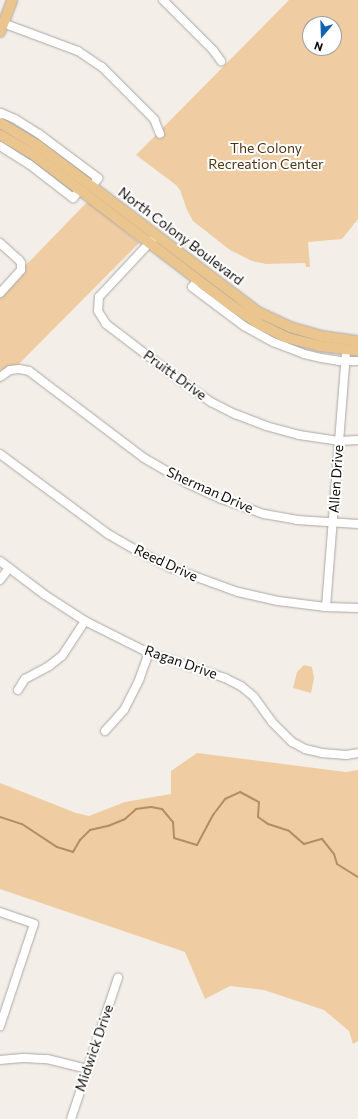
<!DOCTYPE html>
<html>
<head>
<meta charset="utf-8">
<style>
  body { margin:0 }
  #map { position:relative; width:358px; height:1119px; overflow:hidden; background:#f3eee8; font-family:Commissioner,sans-serif }
  div>[style] { position:absolute }
  [style*='--x'] { left:calc(var(--x)*1px); top:calc(var(--y)*1px); width:calc(var(--w)*1px); rotate:calc(var(--a)*1deg) }
  .green>* { inset:0; background:#efcca2 }
  .stream>* { height:2px; margin:-1px; padding:0 1px; transform-origin:1px; border-radius:1px; background:#b28e61 }
  .roads { filter:drop-shadow(0 0 1px #aca8a2) drop-shadow(0 0 1px #aca8a2) }
  .minor>* { height:8px; margin:-4px; padding:0 4px; transform-origin:4px; border-radius:4px; background:#fff }
  .major>* { height:10px; margin:-5px; padding:0 5px; transform-origin:5px; border-radius:5px; background:#ebc58e }
  span { translate:-50% -50%; white-space:nowrap; text-align:center; line-height:1.15; -webkit-text-stroke:4px #fff; paint-order:stroke }
  .park-label { font-size:14px; color:#4f3611 }
  .street-label { font-size:14px; color:#0f0d0b }
  .north { position:absolute; left:302px; top:16px; width:40px; height:40px; box-sizing:border-box; background:#fff; border:1px solid #9f9e9d; border-radius:50%; rotate:199deg; font-size:11px; font-weight:700; line-height:16px; text-align:center; color:#0f0d0b }
  .north::after { content:''; display:block; margin:auto; width:14px; height:18px; background:#0f63b1; clip-path:polygon(50% 0,100% 100%,50% 72%,0 100%) }
</style>
</head>
<body>
<div id="map">
  <div class="green">
    <i style="clip-path:polygon(evenodd,289px 0,358px 0,358px 219px,342px 239px,308px 242px,310px 267px,306px 267px,305px 263px,266px 264px,252px 261px,230px 250px,193px 221px,187px 210px,180px 190px,176px 185px,136px 155px,289px 0,310px 24px,334px 24px,334px 48px,310px 48px,310px 24px)"></i>
    <i style="clip-path:polygon(88px 201px,139px 243px,0 383px,0 292px)"></i>
    <i style="clip-path:polygon(304px 665px,312px 667px,314px 678px,311px 693px,293px 688px,297px 672px)"></i>
    <i style="clip-path:polygon(197px 753px,346px 772px,358px 770px,358px 1041px,353px 1044px,349px 1031px,324px 1010px,264px 990px,230px 986px,205px 999px,185px 952px,0 889px,0 783px,76px 813px,89px 816px,125px 802px,171px 794px,171px 771px)"></i>
  </div>
  <div class="stream">
    <i style="--x:0;--y:817;--w:23;--a:18"></i>
    <i style="--x:22;--y:824;--w:42;--a:33.3"></i>
    <i style="--x:57;--y:847;--w:17;--a:17"></i>
    <i style="--x:73;--y:852;--w:14;--a:-60"></i>
    <i style="--x:80;--y:840;--w:14;--a:-45"></i>
    <i style="--x:90;--y:830;--w:18;--a:-13"></i>
    <i style="--x:108;--y:826;--w:18;--a:-22"></i>
    <i style="--x:125;--y:819;--w:15;--a:-42"></i>
    <i style="--x:136;--y:809;--w:15;--a:-8"></i>
    <i style="--x:151;--y:807;--w:11;--a:10"></i>
    <i style="--x:162;--y:809;--w:17;--a:50"></i>
    <i style="--x:173;--y:822;--w:16;--a:86"></i>
    <i style="--x:174;--y:838;--w:24;--a:17"></i>
    <i style="--x:197;--y:845;--w:34;--a:-62"></i>
    <i style="--x:213;--y:815;--w:20;--a:-53"></i>
    <i style="--x:225;--y:799;--w:17;--a:-25"></i>
    <i style="--x:240;--y:792;--w:21;--a:28"></i>
    <i style="--x:259;--y:802;--w:15;--a:94"></i>
    <i style="--x:258;--y:817;--w:12;--a:35"></i>
    <i style="--x:268;--y:824;--w:22;--a:18"></i>
    <i style="--x:289;--y:831;--w:20;--a:41"></i>
    <i style="--x:304;--y:844;--w:19;--a:-16"></i>
    <i style="--x:322;--y:839;--w:19;--a:51"></i>
    <i style="--x:334;--y:854;--w:10;--a:73"></i>
    <i style="--x:337;--y:864;--w:25;--a:32"></i>
  </div>
  <div class="roads">
    <div class="minor">
      <i style="--x:163;--y:0;--w:71;--a:45"></i>
      <i style="--x:213;--y:50;--w:14;--a:54"></i>
      <i style="--x:0;--y:22;--w:83;--a:20.4"></i>
      <i style="--x:78;--y:51;--w:29;--a:34"></i>
      <i style="--x:102;--y:67;--w:74;--a:45"></i>
      <i style="--x:154;--y:119;--w:16;--a:68"></i>
      <i style="--x:0;--y:115;--w:2;--a:-63"></i>
      <i style="--x:1;--y:113;--w:15;--a:23"></i>
      <i style="--x:15;--y:119;--w:28;--a:32"></i>
      <i style="--x:39;--y:134;--w:74;--a:36.7"></i>
      <i style="--x:98;--y:178;--w:11;--a:124"></i>
      <i style="--x:0;--y:146;--w:34;--a:32"></i>
      <i style="--x:29;--y:164;--w:56;--a:37.7"></i>
      <i style="--x:73;--y:198;--w:11;--a:-49"></i>
      <i style="--x:153;--y:239;--w:79;--a:133"></i>
      <i style="--x:99;--y:297;--w:14;--a:94"></i>
      <i style="--x:98;--y:311;--w:15;--a:58"></i>
      <i style="--x:106;--y:324;--w:94;--a:37.2"></i>
      <i style="--x:181;--y:381;--w:37;--a:35"></i>
      <i style="--x:211;--y:402;--w:27;--a:27"></i>
      <i style="--x:235;--y:414;--w:33;--a:21"></i>
      <i style="--x:266;--y:426;--w:34;--a:15"></i>
      <i style="--x:299;--y:435;--w:40;--a:8.5"></i>
      <i style="--x:339;--y:441;--w:19;--a:-3"></i>
      <i style="--x:0;--y:243;--w:25;--a:42"></i>
      <i style="--x:19;--y:260;--w:4;--a:56"></i>
      <i style="--x:21;--y:263;--w:7;--a:90"></i>
      <i style="--x:21;--y:270;--w:31;--a:132"></i>
      <i style="--x:198;--y:280;--w:9;--a:131"></i>
      <i style="--x:192;--y:287;--w:65;--a:36.9"></i>
      <i style="--x:244;--y:326;--w:33;--a:29"></i>
      <i style="--x:273;--y:342;--w:33;--a:21"></i>
      <i style="--x:304;--y:354;--w:17;--a:13"></i>
      <i style="--x:321;--y:358;--w:18;--a:9"></i>
      <i style="--x:339;--y:361;--w:19;--a:0"></i>
      <i style="--x:0;--y:377;--w:12;--a:-35"></i>
      <i style="--x:10;--y:370;--w:9;--a:-6"></i>
      <i style="--x:19;--y:369;--w:10;--a:11"></i>
      <i style="--x:29;--y:371;--w:144;--a:37.1"></i>
      <i style="--x:144;--y:458;--w:50;--a:30.2"></i>
      <i style="--x:187;--y:483;--w:38;--a:25"></i>
      <i style="--x:222;--y:499;--w:45;--a:19.7"></i>
      <i style="--x:264;--y:514;--w:34;--a:10"></i>
      <i style="--x:297;--y:520;--w:61;--a:3.8"></i>
      <i style="--x:0;--y:454;--w:134;--a:36.5"></i>
      <i style="--x:108;--y:534;--w:34;--a:30"></i>
      <i style="--x:138;--y:551;--w:38;--a:27"></i>
      <i style="--x:172;--y:568;--w:70;--a:20"></i>
      <i style="--x:238;--y:592;--w:41;--a:12.7"></i>
      <i style="--x:278;--y:601;--w:48;--a:7.1"></i>
      <i style="--x:326;--y:607;--w:32;--a:2"></i>
      <i style="--x:0;--y:561;--w:56;--a:37.1"></i>
      <i style="--x:45;--y:595;--w:48;--a:33"></i>
      <i style="--x:85;--y:621;--w:72;--a:26.6"></i>
      <i style="--x:149;--y:653;--w:80;--a:18.2"></i>
      <i style="--x:225;--y:678;--w:18;--a:27"></i>
      <i style="--x:241;--y:686;--w:17;--a:40"></i>
      <i style="--x:254;--y:697;--w:31;--a:54"></i>
      <i style="--x:272;--y:722;--w:28;--a:45"></i>
      <i style="--x:292;--y:742;--w:15;--a:28"></i>
      <i style="--x:305;--y:749;--w:17;--a:13"></i>
      <i style="--x:322;--y:753;--w:24;--a:5"></i>
      <i style="--x:346;--y:755;--w:12;--a:-9"></i>
      <i style="--x:0;--y:580;--w:15;--a:-53"></i>
      <i style="--x:326;--y:607;--w:257;--a:-85.5"></i>
      <i style="--x:18;--y:690;--w:13;--a:-58"></i>
      <i style="--x:25;--y:679;--w:27;--a:-28"></i>
      <i style="--x:49;--y:666;--w:16;--a:-38"></i>
      <i style="--x:62;--y:656;--w:42;--a:-56.7"></i>
      <i style="--x:105;--y:731;--w:28;--a:-48"></i>
      <i style="--x:124;--y:710;--w:34;--a:-63"></i>
      <i style="--x:139;--y:680;--w:29;--a:-70"></i>
      <i style="--x:0;--y:912;--w:36;--a:19"></i>
      <i style="--x:34;--y:924;--w:108;--a:108.4"></i>
      <i style="--x:0;--y:1060;--w:25;--a:-5"></i>
      <i style="--x:25;--y:1058;--w:22;--a:3"></i>
      <i style="--x:47;--y:1059;--w:41;--a:14"></i>
      <i style="--x:71;--y:1119;--w:149;--a:-71.6"></i>
    </div>
    <div class="major">
      <i style="--x:0;--y:32;--w:34;--a:-69"></i>
      <i style="--x:0;--y:123;--w:43;--a:30.7"></i>
      <i style="--x:37;--y:145;--w:277;--a:37.1"></i>
      <i style="--x:258;--y:312;--w:35;--a:25"></i>
      <i style="--x:290;--y:327;--w:32;--a:16"></i>
      <i style="--x:321;--y:336;--w:37;--a:8"></i>
      <i style="--x:0;--y:135;--w:39;--a:30"></i>
      <i style="--x:34;--y:155;--w:248;--a:37.3"></i>
      <i style="--x:231;--y:305;--w:34;--a:34"></i>
      <i style="--x:259;--y:324;--w:32;--a:26"></i>
      <i style="--x:288;--y:338;--w:33;--a:14"></i>
      <i style="--x:320;--y:346;--w:38;--a:7"></i>
    </div>
  </div>
  <div class="park-label">
    <span style="left:266px;top:156px">The Colony<br>Recreation Center</span>
  </div>
  <div class="street-label">
    <span style="left:181px;top:236px;rotate:37deg">North Colony Boulevard</span>
    <span style="left:175px;top:375px;rotate:36deg">Pruitt Drive</span>
    <span style="left:336px;top:479px;rotate:-86deg">Allen Drive</span>
    <span style="left:210px;top:490px;rotate:24deg">Sherman Drive</span>
    <span style="left:166px;top:563px;rotate:25deg">Reed Drive</span>
    <span style="left:181px;top:662px;rotate:19deg">Ragan Drive</span>
    <span style="left:94px;top:1048px;rotate:-71deg">Midwick Drive</span>
  </div>
  <div class="north">N</div>
</div>
</body>
</html>
